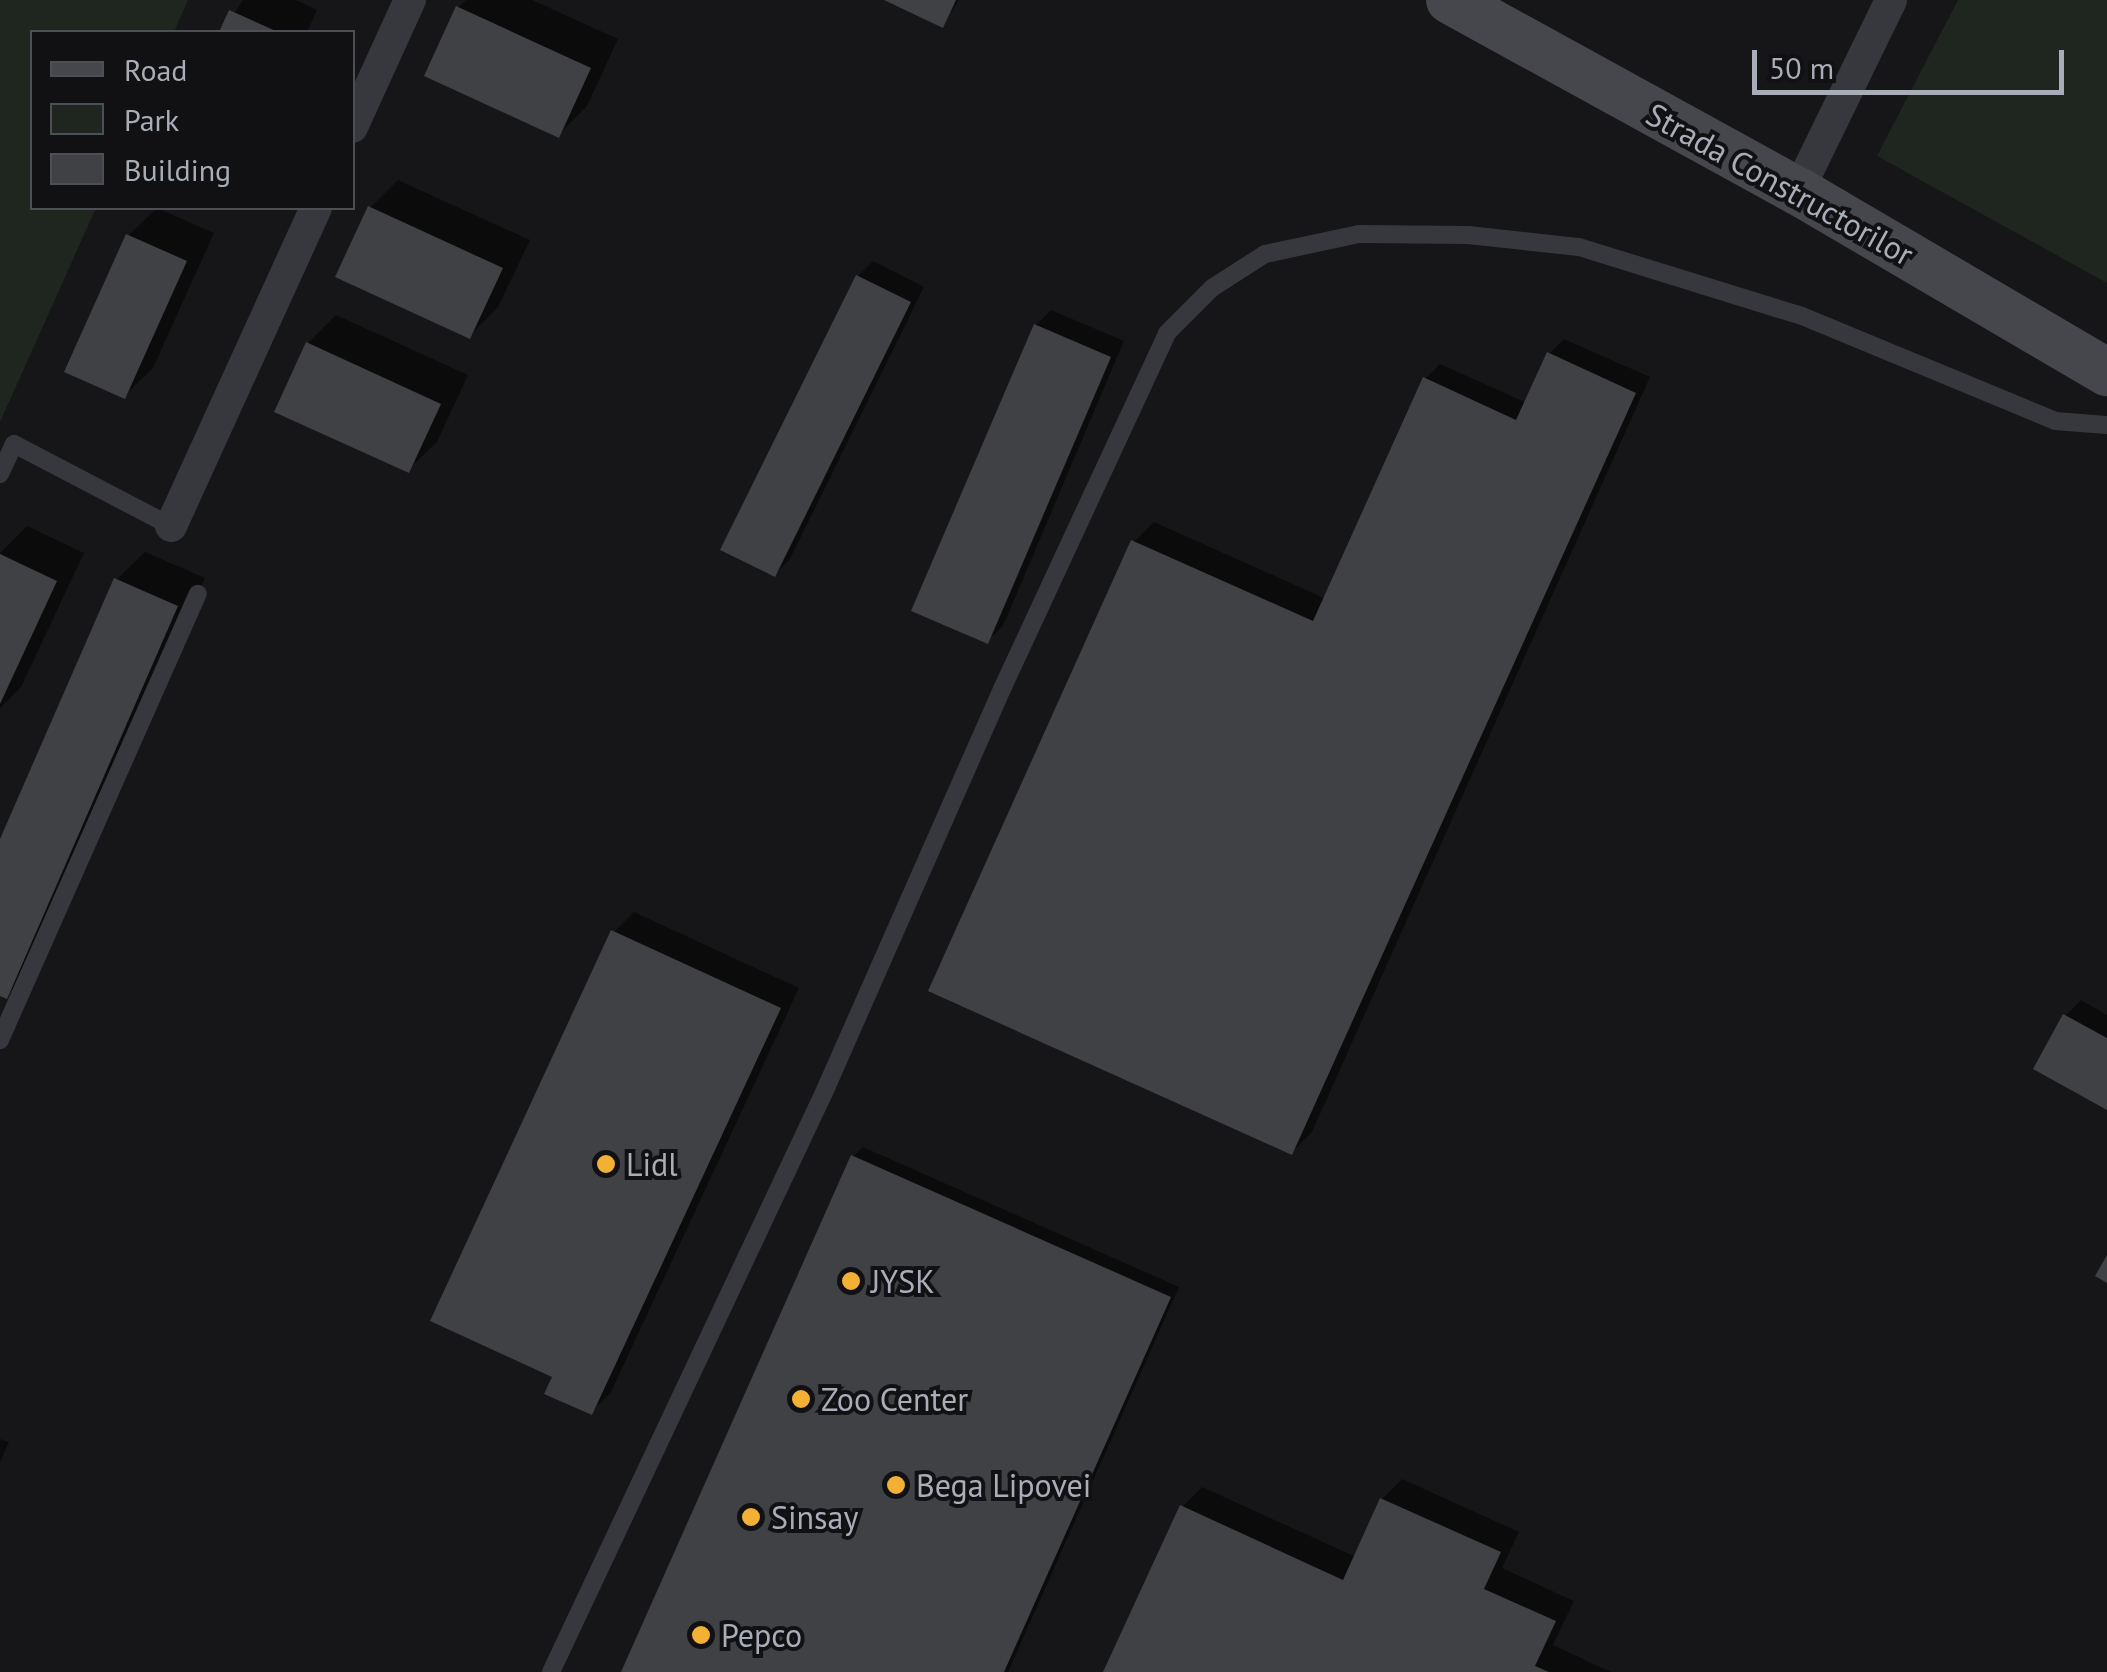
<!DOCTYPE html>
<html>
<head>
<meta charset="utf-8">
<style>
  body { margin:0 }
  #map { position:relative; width:2107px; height:1672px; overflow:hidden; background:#161618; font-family:"PT Sans",sans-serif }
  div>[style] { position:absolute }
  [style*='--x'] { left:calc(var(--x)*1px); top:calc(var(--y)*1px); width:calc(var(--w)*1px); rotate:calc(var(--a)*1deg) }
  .green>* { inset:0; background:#1e261f }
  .shadow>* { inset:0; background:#0007 }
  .building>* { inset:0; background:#404145 }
  .lane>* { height:18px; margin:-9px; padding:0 9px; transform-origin:9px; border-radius:9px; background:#37383d }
  .street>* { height:32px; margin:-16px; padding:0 16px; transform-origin:16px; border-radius:16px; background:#37383d }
  .secondary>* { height:48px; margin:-24px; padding:0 24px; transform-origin:24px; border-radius:24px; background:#45474d }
  .dots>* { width:28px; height:28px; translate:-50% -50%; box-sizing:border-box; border:5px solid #111113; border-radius:50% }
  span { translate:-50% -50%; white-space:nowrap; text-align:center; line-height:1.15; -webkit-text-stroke:8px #111113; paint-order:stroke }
  .street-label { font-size:32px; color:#a8adb8 }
  .poi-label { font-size:32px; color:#a8adb8 }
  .left { translate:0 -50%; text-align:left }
  .legend { position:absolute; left:30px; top:30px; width:325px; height:180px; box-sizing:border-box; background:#111113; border:2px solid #4d4f55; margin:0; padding:12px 18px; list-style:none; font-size:30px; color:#a8adb8 }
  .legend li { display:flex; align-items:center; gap:20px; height:50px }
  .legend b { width:50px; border:2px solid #4d4f55 }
  .scale { position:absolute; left:1752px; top:50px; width:312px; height:45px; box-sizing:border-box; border:5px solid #a8adb8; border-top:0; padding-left:12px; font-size:30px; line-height:35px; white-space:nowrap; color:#a8adb8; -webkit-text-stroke:8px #111113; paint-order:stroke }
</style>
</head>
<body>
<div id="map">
  <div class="green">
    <i style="clip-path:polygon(0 0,188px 0,174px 32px,32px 32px,32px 208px,96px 208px,0 422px)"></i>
    <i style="clip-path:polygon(1958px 0,2107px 0,2107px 283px,1877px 156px)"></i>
  </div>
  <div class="shadow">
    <i style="clip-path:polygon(243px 0,296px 0,317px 10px,307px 32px,222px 32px)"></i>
    <i style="clip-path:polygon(466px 0,532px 0,618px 39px,587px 106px,558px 135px,458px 8px)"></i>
    <i style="clip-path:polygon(890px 0,959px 0,942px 25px)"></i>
    <i style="clip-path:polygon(398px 180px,530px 240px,498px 307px,470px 336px,370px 208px)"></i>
    <i style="clip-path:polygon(157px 208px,214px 233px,153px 368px,124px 396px,128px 236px)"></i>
    <i style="clip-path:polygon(873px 261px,924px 287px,790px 559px,775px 574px,858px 276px)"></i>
    <i style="clip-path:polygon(1051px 310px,1124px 341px,1003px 626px,987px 641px,1036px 325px)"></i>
    <i style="clip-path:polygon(336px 315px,468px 375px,437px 442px,408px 470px,308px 343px)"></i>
    <i style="clip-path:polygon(1564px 339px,1650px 377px,1312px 1132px,1292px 1152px,1134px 542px,1154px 522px,1324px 598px,1425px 379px,1440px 364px,1525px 402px,1549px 354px)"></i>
    <i style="clip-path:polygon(27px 526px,84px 553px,21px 687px,0 708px,0 553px)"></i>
    <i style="clip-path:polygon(145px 552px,205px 578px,35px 968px,6px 996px,0 993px,0 845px,116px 580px)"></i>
    <i style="clip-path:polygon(634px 912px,799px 988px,611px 1392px,591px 1412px,614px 932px)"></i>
    <i style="clip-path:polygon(2081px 1000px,2107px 1015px,2107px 1107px,2036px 1068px,2066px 1015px)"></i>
    <i style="clip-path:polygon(863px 1147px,1179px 1287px,1008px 1672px,624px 1672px,853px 1157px)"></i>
    <i style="clip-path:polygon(0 1439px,9px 1442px,0 1462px)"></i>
    <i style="clip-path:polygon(1402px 1479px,1519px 1532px,1502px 1568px,1574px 1601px,1553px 1645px,1611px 1672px,1106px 1672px,1182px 1507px,1202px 1487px,1356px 1557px,1382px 1499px)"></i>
  </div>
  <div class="building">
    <i style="clip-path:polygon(884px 0,956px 0,943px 28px)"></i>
    <i style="clip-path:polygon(456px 6px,591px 68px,559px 138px,424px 76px)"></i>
    <i style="clip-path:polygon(229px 10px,278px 32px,219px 32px)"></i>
    <i style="clip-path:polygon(368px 206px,503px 268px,470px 339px,335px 277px)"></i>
    <i style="clip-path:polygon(126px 234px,187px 261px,125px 399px,64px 372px)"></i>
    <i style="clip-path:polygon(856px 275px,911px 302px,775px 577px,720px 550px)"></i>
    <i style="clip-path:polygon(1034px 324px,1111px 357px,988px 644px,911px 611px)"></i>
    <i style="clip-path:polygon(306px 342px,441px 404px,409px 473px,274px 412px)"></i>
    <i style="clip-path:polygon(1547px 352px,1636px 393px,1292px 1155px,928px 991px,1131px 540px,1313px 621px,1423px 377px,1516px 420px)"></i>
    <i style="clip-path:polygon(0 554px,57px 581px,0 704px)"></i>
    <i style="clip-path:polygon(114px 578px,178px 606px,7px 999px,0 996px,0 839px)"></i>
    <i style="clip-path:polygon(611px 930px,781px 1008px,592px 1415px,544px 1394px,552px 1377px,430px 1321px)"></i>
    <i style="clip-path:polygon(2063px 1014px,2107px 1038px,2107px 1110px,2033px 1069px)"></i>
    <i style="clip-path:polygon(851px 1155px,1171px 1297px,1004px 1672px,621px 1672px)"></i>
    <i style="clip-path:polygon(2107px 1255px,2107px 1283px,2095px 1276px)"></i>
    <i style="clip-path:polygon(1380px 1498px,1501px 1552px,1484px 1589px,1556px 1621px,1535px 1666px,1549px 1672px,1103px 1672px,1180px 1505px,1343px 1580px)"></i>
  </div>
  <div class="lane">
    <i style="--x:0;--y:474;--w:33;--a:-65"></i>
    <i style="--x:14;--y:444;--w:177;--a:27.6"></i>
    <i style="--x:0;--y:1040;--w:488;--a:-66.1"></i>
    <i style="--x:551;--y:1672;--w:646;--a:-64.78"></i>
    <i style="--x:826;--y:1088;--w:436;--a:-66.2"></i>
    <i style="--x:1002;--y:689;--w:392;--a:-65.1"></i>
    <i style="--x:1167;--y:333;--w:64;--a:-45"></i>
    <i style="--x:1212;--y:288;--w:63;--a:-32.7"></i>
    <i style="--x:1265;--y:254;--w:96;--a:-12"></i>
    <i style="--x:1359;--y:234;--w:109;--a:0.5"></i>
    <i style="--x:1468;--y:235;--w:112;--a:6.2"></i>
    <i style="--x:1579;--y:247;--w:233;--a:17.2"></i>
    <i style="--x:1802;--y:316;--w:274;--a:22.5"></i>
    <i style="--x:2055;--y:421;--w:52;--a:4.4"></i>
  </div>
  <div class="street">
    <i style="--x:352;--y:127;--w:140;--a:-65.5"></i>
    <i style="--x:1798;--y:191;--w:212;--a:-64"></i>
    <i style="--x:171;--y:526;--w:349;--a:-65.5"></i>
  </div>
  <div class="secondary">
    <i style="--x:1450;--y:0;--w:397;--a:28.8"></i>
    <i style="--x:1798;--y:191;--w:358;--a:30.4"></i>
  </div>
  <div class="dots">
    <i style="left:606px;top:1164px;background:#f2b134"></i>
    <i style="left:851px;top:1281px;background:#f2b134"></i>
    <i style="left:801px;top:1399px;background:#f2b134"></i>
    <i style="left:896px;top:1485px;background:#f2b134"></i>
    <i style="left:751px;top:1517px;background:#f2b134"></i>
    <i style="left:701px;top:1635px;background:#f2b134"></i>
  </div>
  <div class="street-label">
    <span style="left:1780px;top:184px;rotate:29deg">Strada Constructorilor</span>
  </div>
  <div class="poi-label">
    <span class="left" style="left:626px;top:1164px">Lidl</span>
    <span class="left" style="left:871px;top:1281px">JYSK</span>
    <span class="left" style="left:821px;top:1399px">Zoo Center</span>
    <span class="left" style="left:916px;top:1485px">Bega Lipovei</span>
    <span class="left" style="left:771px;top:1517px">Sinsay</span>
    <span class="left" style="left:721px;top:1635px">Pepco</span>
  </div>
  <ul class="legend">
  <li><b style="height:12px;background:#45474d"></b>Road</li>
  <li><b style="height:28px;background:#1e261f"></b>Park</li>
  <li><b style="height:28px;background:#404145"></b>Building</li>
  </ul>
  <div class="scale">50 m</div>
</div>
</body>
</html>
